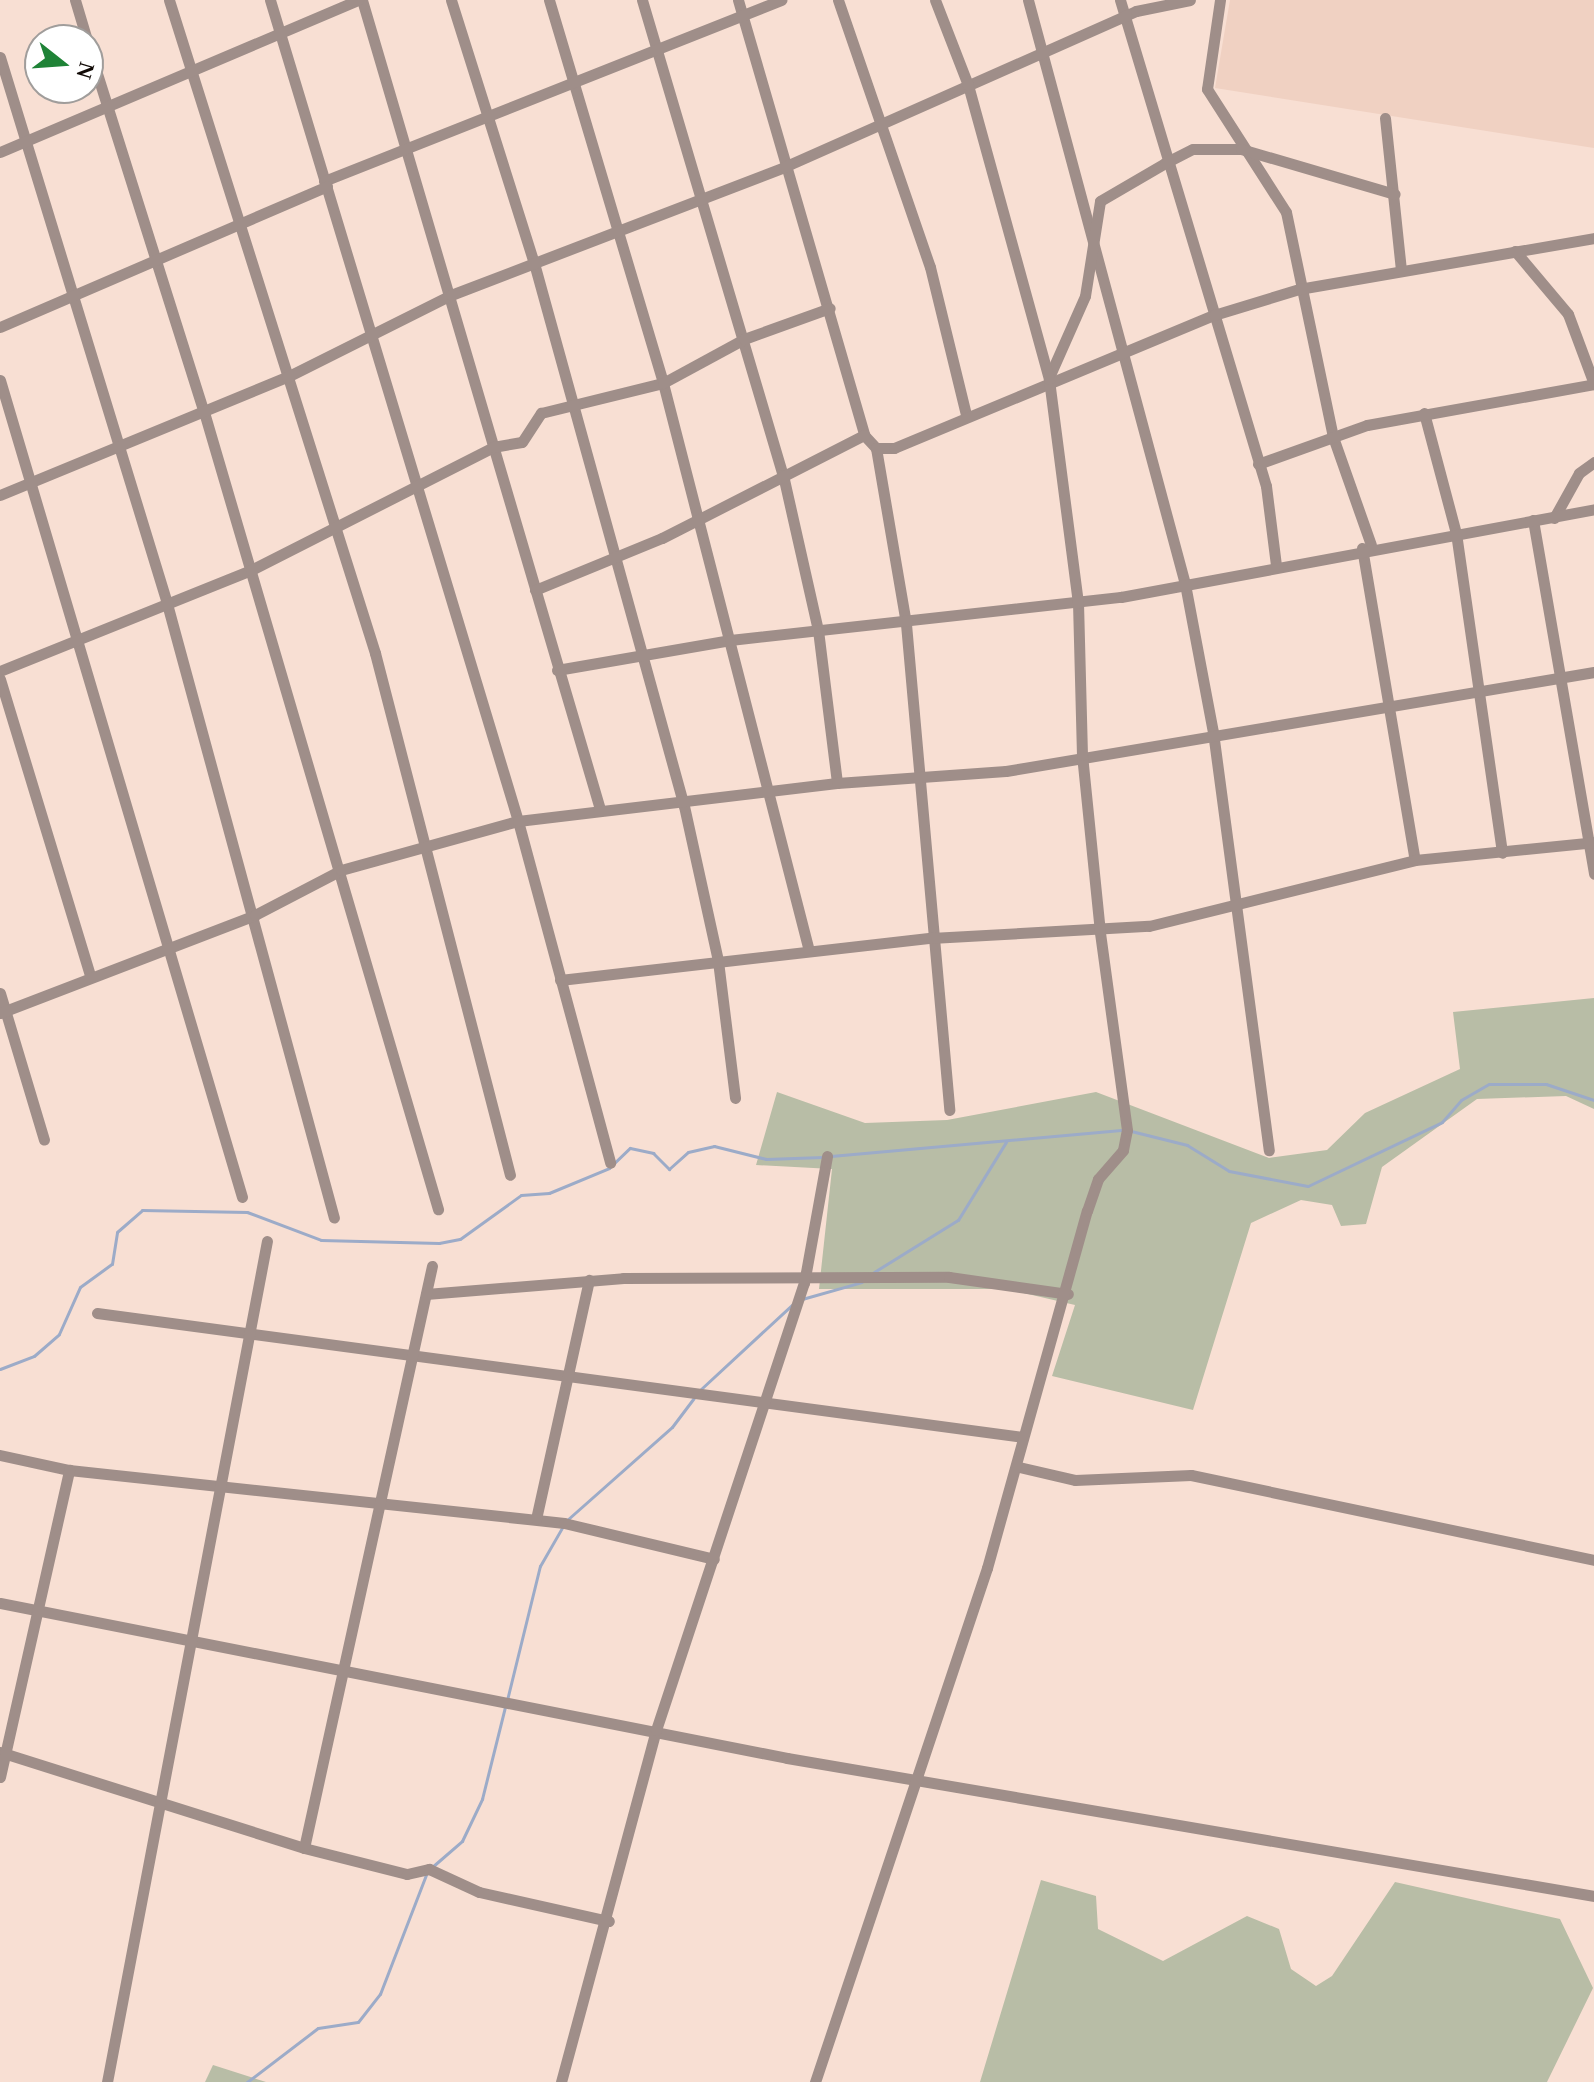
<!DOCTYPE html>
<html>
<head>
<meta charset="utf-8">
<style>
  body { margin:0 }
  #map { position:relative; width:1594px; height:2082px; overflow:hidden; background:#f8dfd3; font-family:"Times New Roman",serif }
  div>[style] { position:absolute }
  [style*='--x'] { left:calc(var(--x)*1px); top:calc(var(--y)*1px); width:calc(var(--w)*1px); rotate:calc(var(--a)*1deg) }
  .built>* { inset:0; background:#f0d1c2 }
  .green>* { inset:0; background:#b8bda6 }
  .stream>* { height:3px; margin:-1.5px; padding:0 1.5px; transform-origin:1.5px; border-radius:1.5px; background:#9cabc8 }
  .minor>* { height:11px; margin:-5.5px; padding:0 5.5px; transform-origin:5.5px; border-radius:5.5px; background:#9f8e89 }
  span { translate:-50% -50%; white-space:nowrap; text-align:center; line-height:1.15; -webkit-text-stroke:6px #fff; paint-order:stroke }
  .north { position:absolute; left:24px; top:24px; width:80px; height:80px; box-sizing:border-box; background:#fff; border:2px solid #a09d9b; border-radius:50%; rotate:107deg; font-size:22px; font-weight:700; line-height:32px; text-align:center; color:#110a06 }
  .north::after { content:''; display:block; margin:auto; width:28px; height:36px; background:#1f8337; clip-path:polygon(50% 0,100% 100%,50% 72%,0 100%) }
</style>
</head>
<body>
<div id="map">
  <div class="built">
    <i style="clip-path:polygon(1230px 0,1594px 0,1594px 148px,1215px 88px)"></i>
  </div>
  <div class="green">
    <i style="clip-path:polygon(1594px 998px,1594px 1109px,1566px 1096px,1477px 1099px,1382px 1167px,1366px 1224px,1341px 1226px,1332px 1205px,1301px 1200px,1251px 1223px,1193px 1410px,1052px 1376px,1075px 1305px,1006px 1289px,819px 1289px,832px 1169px,756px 1165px,777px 1092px,865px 1123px,947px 1120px,1096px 1092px,1269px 1158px,1327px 1150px,1365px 1113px,1460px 1069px,1453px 1012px)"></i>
    <i style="clip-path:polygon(1041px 1880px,1096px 1896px,1098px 1929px,1163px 1961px,1247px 1916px,1279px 1929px,1291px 1969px,1316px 1986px,1332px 1976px,1395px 1882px,1560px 1919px,1593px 1988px,1547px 2082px,980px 2082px)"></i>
    <i style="clip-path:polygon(213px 2065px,266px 2082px,205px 2082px)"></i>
  </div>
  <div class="stream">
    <i style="--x:1131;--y:1131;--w:58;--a:14"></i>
    <i style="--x:1187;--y:1145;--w:49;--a:31.8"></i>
    <i style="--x:1229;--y:1171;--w:80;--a:10.8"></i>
    <i style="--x:1308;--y:1186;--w:148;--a:-25.5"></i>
    <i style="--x:1442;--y:1122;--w:29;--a:-49"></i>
    <i style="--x:1461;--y:1100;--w:32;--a:-30"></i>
    <i style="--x:1489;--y:1084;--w:57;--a:0"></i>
    <i style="--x:1546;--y:1084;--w:51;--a:18.4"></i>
    <i style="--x:831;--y:1156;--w:294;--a:-5.1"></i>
    <i style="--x:874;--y:1272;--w:99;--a:-31.8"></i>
    <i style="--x:958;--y:1220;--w:92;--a:-58.4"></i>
    <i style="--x:802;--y:1299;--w:62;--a:-15.8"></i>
    <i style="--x:0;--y:1369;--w:36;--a:-21"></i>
    <i style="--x:34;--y:1356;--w:33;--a:-41"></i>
    <i style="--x:59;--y:1334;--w:51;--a:-65.9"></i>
    <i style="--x:80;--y:1287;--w:39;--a:-36"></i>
    <i style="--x:112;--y:1264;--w:32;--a:-81"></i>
    <i style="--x:117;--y:1232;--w:33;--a:-41"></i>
    <i style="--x:142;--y:1210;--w:105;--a:1.1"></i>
    <i style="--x:247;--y:1212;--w:79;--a:20.7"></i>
    <i style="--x:321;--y:1240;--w:118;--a:1.5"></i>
    <i style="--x:439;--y:1243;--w:21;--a:-11"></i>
    <i style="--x:460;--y:1239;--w:75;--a:-35.8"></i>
    <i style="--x:521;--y:1195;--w:28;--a:-4"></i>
    <i style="--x:549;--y:1193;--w:65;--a:-22.6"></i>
    <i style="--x:609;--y:1168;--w:29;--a:-44"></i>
    <i style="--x:630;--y:1148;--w:24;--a:12"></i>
    <i style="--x:653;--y:1153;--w:23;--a:45"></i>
    <i style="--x:669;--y:1169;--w:25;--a:-42"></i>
    <i style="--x:688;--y:1152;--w:27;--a:-13"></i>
    <i style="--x:714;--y:1146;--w:54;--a:14"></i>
    <i style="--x:766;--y:1159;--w:57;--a:-2"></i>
    <i style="--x:701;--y:1389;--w:128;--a:-42.8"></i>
    <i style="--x:567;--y:1520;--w:140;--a:-41.5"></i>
    <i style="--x:672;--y:1427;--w:36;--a:-53"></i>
    <i style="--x:507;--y:1700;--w:138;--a:-76.2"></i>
    <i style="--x:540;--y:1566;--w:46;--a:-60.1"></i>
    <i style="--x:432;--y:1867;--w:40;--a:-41"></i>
    <i style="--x:462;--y:1841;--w:47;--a:-64.5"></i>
    <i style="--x:482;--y:1799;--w:95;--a:-76"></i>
    <i style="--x:247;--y:2082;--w:89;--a:-37.3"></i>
    <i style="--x:318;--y:2028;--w:40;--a:-8.5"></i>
    <i style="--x:358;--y:2022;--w:36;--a:-52"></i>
    <i style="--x:380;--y:1994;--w:131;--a:-68.9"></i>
  </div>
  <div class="minor">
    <i style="--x:75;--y:0;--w:42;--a:73.3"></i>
    <i style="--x:169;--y:0;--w:685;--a:72.49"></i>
    <i style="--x:375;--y:653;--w:539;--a:75.5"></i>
    <i style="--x:270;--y:0;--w:858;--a:73.19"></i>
    <i style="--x:518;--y:821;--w:354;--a:74.9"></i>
    <i style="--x:362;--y:0;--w:843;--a:73.61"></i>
    <i style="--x:451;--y:0;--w:276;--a:72.5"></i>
    <i style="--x:534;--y:263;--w:563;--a:74.56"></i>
    <i style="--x:684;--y:806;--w:159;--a:77.6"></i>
    <i style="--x:718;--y:961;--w:138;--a:82.9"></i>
    <i style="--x:549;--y:0;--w:400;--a:73.4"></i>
    <i style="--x:663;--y:383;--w:586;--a:75.58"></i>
    <i style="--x:642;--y:0;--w:495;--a:73.5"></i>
    <i style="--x:783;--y:475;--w:159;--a:77.3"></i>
    <i style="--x:818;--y:630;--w:154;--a:82.9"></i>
    <i style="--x:738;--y:0;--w:453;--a:73.8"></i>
    <i style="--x:864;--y:435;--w:18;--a:47"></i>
    <i style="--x:876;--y:448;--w:179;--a:80.3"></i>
    <i style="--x:906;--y:624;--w:488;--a:84.9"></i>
    <i style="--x:838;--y:0;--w:282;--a:71"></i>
    <i style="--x:930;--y:267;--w:152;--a:76.3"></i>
    <i style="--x:1028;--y:0;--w:605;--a:74.95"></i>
    <i style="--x:1185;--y:584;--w:151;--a:79.3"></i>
    <i style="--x:1213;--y:732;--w:422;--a:82.4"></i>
    <i style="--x:1120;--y:0;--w:507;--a:73.28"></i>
    <i style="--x:1266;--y:486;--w:80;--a:82.8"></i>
    <i style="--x:1220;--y:0;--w:90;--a:98.3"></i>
    <i style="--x:1207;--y:89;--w:146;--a:57.3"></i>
    <i style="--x:1286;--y:212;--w:230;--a:78.2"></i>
    <i style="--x:1333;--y:437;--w:114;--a:70.6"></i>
    <i style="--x:88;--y:45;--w:385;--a:72.5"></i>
    <i style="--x:204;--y:412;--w:831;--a:73.64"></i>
    <i style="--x:0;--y:57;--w:568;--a:73"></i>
    <i style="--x:166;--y:600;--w:640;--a:74.79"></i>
    <i style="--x:1385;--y:118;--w:152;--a:84"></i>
    <i style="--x:0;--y:152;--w:389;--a:-23"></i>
    <i style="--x:324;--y:181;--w:492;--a:-21.6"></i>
    <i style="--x:1515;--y:251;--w:82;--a:49.9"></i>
    <i style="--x:1568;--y:314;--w:75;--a:69.6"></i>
    <i style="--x:0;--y:327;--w:356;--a:-23.3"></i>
    <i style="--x:1050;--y:375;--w:86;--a:-66.1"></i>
    <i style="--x:1085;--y:296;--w:96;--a:-81"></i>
    <i style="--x:1100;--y:201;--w:75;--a:-30.3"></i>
    <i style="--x:1165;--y:163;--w:31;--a:-27"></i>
    <i style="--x:1193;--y:149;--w:48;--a:0"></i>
    <i style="--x:1241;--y:149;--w:160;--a:16.3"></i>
    <i style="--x:0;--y:380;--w:852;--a:73.5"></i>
    <i style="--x:1424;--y:413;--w:124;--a:75.1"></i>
    <i style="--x:1456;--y:533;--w:323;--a:81.8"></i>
    <i style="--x:876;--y:448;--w:18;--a:0"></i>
    <i style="--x:894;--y:448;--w:347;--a:-22.6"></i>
    <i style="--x:1214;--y:315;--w:89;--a:-17"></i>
    <i style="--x:1299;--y:289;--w:299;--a:-9.8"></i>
    <i style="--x:1258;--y:464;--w:116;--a:-19.7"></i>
    <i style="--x:1367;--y:425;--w:231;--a:-10.2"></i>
    <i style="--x:0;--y:495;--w:310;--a:-22.4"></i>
    <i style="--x:287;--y:377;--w:183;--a:-26.6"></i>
    <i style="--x:451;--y:295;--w:357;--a:-21"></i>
    <i style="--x:784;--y:167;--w:385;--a:-23.9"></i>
    <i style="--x:1136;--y:11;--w:55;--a:-11.5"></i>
    <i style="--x:1554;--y:518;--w:51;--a:-60.9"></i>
    <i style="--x:1579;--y:473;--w:19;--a:-36"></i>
    <i style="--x:1533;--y:520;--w:359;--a:80.2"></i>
    <i style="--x:1362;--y:548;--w:316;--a:80.4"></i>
    <i style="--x:535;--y:590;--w:137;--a:-22.3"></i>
    <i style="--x:662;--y:538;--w:227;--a:-27"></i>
    <i style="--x:557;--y:670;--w:176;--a:-9.8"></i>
    <i style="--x:730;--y:640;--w:393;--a:-6.3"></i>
    <i style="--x:1121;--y:597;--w:481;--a:-10.5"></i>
    <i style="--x:0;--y:671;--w:271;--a:-21.9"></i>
    <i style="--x:251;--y:570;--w:271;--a:-26.9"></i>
    <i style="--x:493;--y:447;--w:29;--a:-10"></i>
    <i style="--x:522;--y:442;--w:35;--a:-57"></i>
    <i style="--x:541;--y:413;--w:126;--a:-13.8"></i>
    <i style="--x:663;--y:383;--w:92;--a:-28.5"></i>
    <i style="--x:744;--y:339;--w:91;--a:-19.8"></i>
    <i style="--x:0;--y:679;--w:310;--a:73.1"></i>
    <i style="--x:560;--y:980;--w:373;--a:-6.5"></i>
    <i style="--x:931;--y:938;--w:218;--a:-3.2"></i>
    <i style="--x:1149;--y:926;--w:274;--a:-13.9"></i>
    <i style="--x:1415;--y:860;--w:180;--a:-5.7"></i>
    <i style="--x:0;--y:993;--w:153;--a:73.3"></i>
    <i style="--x:0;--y:1013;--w:273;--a:-21"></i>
    <i style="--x:255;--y:915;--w:97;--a:-27.6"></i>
    <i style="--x:341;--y:870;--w:184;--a:-15.5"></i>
    <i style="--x:518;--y:821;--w:321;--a:-6.8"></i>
    <i style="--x:837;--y:783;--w:169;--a:-4.1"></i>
    <i style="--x:1006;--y:771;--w:596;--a:-9.56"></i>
    <i style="--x:426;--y:1294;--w:198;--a:-4.6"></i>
    <i style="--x:623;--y:1278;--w:326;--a:-0.2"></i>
    <i style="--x:949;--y:1277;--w:120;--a:8.1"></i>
    <i style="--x:97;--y:1313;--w:934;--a:7.63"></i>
    <i style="--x:0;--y:1455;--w:71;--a:12.3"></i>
    <i style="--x:69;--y:1470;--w:498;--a:6.1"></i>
    <i style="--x:564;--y:1523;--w:154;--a:13.5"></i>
    <i style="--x:1019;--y:1467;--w:57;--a:13.1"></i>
    <i style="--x:1075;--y:1480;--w:116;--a:-2.5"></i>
    <i style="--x:1191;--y:1475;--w:412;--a:11.9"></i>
    <i style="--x:536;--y:1519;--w:245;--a:-77.5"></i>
    <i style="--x:0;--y:1603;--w:802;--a:11.14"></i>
    <i style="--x:787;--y:1758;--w:819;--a:9.7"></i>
    <i style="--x:0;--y:1752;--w:319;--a:17.5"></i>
    <i style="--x:304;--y:1848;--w:106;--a:14.2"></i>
    <i style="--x:407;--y:1874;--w:23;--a:-13"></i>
    <i style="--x:429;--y:1869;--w:55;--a:24.7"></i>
    <i style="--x:479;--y:1892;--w:133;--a:12.6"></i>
    <i style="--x:0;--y:1777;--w:315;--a:-77.3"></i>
    <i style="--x:304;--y:1848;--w:596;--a:-77.6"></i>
    <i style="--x:107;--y:2082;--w:856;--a:-79.23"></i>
    <i style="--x:561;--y:2082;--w:365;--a:-74.9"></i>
    <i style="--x:656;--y:1730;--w:471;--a:-71.7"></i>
    <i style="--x:804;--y:1283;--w:129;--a:-79.7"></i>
    <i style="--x:815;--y:2082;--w:542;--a:-71.5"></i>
    <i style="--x:987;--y:1568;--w:371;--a:-74.4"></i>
    <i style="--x:1087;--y:1211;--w:34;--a:-71"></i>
    <i style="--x:1098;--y:1179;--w:38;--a:-49"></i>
    <i style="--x:1123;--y:1150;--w:20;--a:-79"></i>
    <i style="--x:1127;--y:1130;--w:200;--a:-97.8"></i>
    <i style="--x:1100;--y:932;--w:178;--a:-95.8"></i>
    <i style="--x:1082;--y:755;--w:152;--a:-91.5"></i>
    <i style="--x:1078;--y:603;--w:226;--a:-97.4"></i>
    <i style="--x:1049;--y:379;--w:305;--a:-105.4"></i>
    <i style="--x:968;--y:85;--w:91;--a:-111.2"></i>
  </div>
  <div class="north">N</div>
</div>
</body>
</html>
